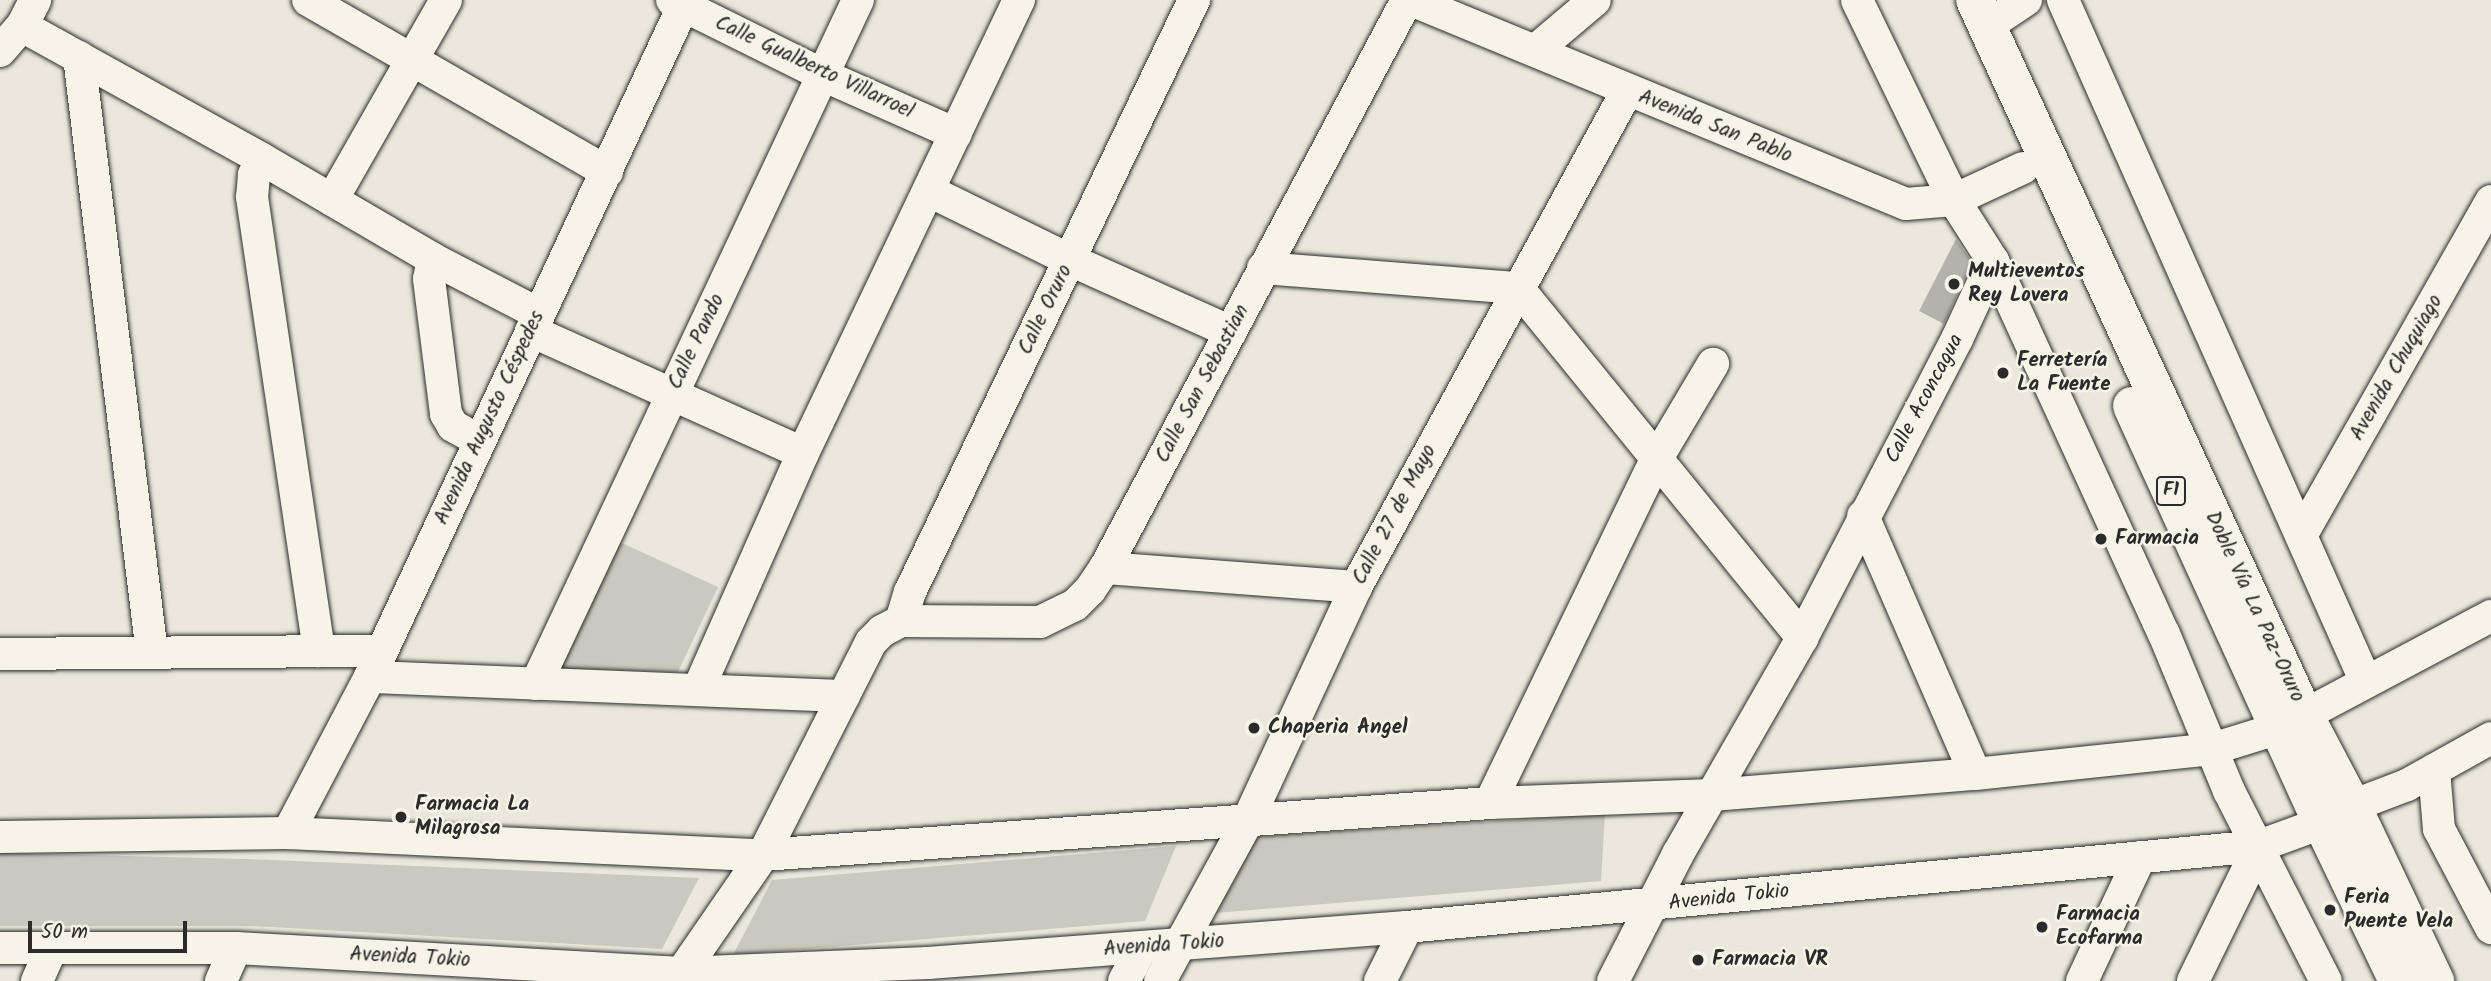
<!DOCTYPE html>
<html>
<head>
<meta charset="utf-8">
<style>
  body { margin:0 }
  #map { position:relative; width:2491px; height:981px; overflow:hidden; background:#ebe7dd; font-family:Kalam,sans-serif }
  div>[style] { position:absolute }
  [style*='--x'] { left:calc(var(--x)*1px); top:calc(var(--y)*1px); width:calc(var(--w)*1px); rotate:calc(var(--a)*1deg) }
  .green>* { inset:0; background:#cbc8bf }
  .building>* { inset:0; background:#b5b2ab }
  .roads { filter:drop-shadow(0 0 2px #2b2b2b) drop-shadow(0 0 2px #2b2b2b) }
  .minor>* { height:32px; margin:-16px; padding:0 16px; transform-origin:16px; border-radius:16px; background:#f7f3e8 }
  .highway>* { height:38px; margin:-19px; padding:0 19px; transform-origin:19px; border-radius:19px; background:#f7f3e8 }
  .dots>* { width:19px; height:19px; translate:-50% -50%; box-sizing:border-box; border:4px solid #f7f3e8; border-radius:50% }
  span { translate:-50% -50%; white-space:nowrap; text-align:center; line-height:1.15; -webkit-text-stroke:5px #f7f3e8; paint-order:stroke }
  .shield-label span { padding:2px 5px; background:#f7f3e8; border:2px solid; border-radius:5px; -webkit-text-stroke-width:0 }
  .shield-label { font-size:19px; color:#2b2b2b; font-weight:700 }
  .street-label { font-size:21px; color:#2b2b2b }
  .poi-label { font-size:21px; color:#2b2b2b; font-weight:700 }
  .left { translate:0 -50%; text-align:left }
  .scale { position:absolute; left:28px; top:921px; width:159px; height:32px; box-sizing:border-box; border:4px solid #2b2b2b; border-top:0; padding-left:9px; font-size:21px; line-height:24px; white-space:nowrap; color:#2b2b2b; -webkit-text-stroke:5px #f7f3e8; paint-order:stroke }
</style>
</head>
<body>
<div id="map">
  <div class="green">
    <i style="clip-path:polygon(611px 538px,718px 587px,678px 672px,554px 669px)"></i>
    <i style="clip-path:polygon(1605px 814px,1601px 881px,1215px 913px,1256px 837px)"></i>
    <i style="clip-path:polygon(1176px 846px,1145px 921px,733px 955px,772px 880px)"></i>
    <i style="clip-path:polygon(0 853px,247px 859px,699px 878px,662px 949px,254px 926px,0 926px)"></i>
  </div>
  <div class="building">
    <i style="clip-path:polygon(1956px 239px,1972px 262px,1944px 324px,1919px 311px)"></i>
  </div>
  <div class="roads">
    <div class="minor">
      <i style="--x:308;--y:0;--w:345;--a:29.9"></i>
      <i style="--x:672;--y:0;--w:171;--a:26.4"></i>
      <i style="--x:825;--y:76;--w:143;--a:23.9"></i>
      <i style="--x:1411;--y:0;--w:535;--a:22.4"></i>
      <i style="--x:1906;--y:204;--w:48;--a:-4.8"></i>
      <i style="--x:1954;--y:200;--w:76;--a:-24.9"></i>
      <i style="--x:2063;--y:0;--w:746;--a:66.05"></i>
      <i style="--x:22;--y:26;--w:274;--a:29"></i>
      <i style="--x:262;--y:159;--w:198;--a:30.3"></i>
      <i style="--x:433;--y:259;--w:119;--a:27.4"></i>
      <i style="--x:1987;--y:26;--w:47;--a:-33.7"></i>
      <i style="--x:1536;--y:50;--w:77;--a:-40.3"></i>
      <i style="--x:0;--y:51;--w:33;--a:-49"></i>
      <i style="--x:22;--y:26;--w:29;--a:-63"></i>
      <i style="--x:79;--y:57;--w:600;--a:83.02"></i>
      <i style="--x:262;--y:159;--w:18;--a:117"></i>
      <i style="--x:254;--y:175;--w:22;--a:95"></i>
      <i style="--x:252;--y:197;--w:459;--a:81.6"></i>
      <i style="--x:929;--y:191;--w:157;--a:26.1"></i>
      <i style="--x:1070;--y:260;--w:176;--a:24.1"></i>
      <i style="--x:332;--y:200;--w:230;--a:-60.3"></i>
      <i style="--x:433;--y:259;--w:20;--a:101"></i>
      <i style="--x:429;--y:279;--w:136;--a:82.8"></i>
      <i style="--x:446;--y:414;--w:14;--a:60"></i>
      <i style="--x:453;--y:426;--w:29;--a:29"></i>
      <i style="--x:1993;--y:261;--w:410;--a:65.4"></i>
      <i style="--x:2164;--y:634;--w:170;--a:67.5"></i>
      <i style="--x:2229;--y:791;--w:213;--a:63"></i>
      <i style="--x:1263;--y:268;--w:256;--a:4.5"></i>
      <i style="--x:1518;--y:288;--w:451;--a:50.9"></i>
      <i style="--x:531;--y:331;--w:298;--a:24.2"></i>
      <i style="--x:1863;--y:516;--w:281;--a:66.5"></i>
      <i style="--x:2302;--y:534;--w:383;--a:-60.4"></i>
      <i style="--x:1105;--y:568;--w:252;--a:4.3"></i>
      <i style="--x:901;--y:621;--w:30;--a:-73"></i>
      <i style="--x:910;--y:592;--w:657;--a:-64.37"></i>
      <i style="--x:0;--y:654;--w:381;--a:-0.5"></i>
      <i style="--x:370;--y:677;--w:474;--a:2.3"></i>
      <i style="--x:536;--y:684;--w:756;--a:-64.79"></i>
      <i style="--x:698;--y:690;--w:259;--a:-66.1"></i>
      <i style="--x:803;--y:453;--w:502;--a:-64.51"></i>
      <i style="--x:2434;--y:770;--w:59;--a:85.2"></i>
      <i style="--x:2439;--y:829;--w:112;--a:62.3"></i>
      <i style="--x:1490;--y:803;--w:381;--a:-64.2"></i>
      <i style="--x:1656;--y:460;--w:112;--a:-59.3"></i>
      <i style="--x:288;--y:833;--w:176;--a:-62.3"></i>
      <i style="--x:370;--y:677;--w:747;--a:-64.98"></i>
      <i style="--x:0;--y:837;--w:288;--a:-0.8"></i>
      <i style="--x:288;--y:833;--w:476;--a:2.7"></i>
      <i style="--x:763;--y:855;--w:729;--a:-4.09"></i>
      <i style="--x:1490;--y:803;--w:222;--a:-2.1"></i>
      <i style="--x:1712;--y:795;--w:264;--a:-4.6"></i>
      <i style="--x:1975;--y:774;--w:238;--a:-6"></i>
      <i style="--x:2212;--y:749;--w:71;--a:-17.2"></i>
      <i style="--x:2280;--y:728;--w:239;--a:-28"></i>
      <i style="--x:0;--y:948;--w:236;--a:0"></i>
      <i style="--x:236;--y:948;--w:446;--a:3.2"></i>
      <i style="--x:681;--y:973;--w:247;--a:-2.3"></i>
      <i style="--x:928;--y:963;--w:480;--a:-4.3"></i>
      <i style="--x:1407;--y:927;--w:856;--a:-5.43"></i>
      <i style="--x:2259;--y:846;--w:67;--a:-20.1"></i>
      <i style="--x:2322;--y:823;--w:34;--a:-30"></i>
      <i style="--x:2352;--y:806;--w:59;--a:-20.9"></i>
      <i style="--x:2407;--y:785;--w:96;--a:-29.2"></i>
      <i style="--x:37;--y:981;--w:36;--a:-66"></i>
      <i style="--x:221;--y:981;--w:36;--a:-66"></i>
      <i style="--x:676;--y:981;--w:153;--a:-55.4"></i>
      <i style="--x:763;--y:855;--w:239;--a:-63.1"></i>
      <i style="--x:871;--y:642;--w:16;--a:-45"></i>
      <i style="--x:882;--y:631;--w:21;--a:-28"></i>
      <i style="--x:901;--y:621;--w:139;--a:0.4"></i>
      <i style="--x:1040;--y:622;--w:39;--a:-26"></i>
      <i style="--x:1075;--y:605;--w:21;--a:-45"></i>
      <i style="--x:1090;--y:590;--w:27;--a:-56"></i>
      <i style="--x:1105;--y:568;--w:643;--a:-62"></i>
      <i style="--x:1124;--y:981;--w:38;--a:-62"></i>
      <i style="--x:1160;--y:981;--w:183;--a:-61.3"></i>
      <i style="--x:1248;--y:820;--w:257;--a:-65.1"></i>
      <i style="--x:1356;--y:587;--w:565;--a:-61.35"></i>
      <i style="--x:1380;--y:981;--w:60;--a:-63.4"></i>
      <i style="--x:1613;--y:981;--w:143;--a:-62.9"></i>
      <i style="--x:1678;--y:854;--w:249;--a:-60.1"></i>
      <i style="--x:1802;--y:638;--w:337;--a:-62.6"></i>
      <i style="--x:1957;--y:339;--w:86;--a:-65.2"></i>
      <i style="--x:1993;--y:261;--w:72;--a:-122.6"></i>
      <i style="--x:1954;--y:200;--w:222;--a:-115.9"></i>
      <i style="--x:2082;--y:981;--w:137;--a:-64.9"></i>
      <i style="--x:2193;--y:981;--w:150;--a:-63.9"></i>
    </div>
    <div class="highway">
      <i style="--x:1975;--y:0;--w:785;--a:65.3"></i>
      <i style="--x:2303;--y:713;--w:105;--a:62.2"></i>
      <i style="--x:2352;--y:806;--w:194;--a:64.6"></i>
      <i style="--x:2132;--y:406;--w:458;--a:65.5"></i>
      <i style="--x:2322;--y:823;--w:175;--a:64.3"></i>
    </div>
  </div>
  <div class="dots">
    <i style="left:1954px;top:284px;background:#2b2b2b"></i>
    <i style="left:2003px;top:373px;background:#2b2b2b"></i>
    <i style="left:2101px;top:539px;background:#2b2b2b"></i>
    <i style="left:1254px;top:728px;background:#2b2b2b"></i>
    <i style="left:401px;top:817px;background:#2b2b2b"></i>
    <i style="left:2330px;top:910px;background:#2b2b2b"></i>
    <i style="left:2042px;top:927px;background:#2b2b2b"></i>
    <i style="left:1698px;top:960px;background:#2b2b2b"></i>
  </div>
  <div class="shield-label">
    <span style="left:2171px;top:491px">F1</span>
  </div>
  <div class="street-label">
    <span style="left:814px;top:68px;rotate:25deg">Calle Gualberto Villarroel</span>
    <span style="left:1715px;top:127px;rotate:22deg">Avenida San Pablo</span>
    <span style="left:1046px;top:310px;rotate:-64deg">Calle Oruro</span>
    <span style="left:697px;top:342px;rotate:-64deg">Calle Pando</span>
    <span style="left:2397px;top:368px;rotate:-60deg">Avenida Chuquiago</span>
    <span style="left:1203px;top:384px;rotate:-62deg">Calle San Sebastian</span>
    <span style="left:1925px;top:399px;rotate:-62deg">Calle Aconcagua</span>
    <span style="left:490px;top:418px;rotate:-65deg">Avenida Augusto Céspedes</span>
    <span style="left:1395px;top:515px;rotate:-62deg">Calle 27 de Mayo</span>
    <span style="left:2254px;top:607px;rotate:65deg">Doble Vía La Paz-Oruro</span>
    <span style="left:1729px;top:898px;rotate:-6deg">Avenida Tokio</span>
    <span style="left:1164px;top:946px;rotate:-4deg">Avenida Tokio</span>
    <span style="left:410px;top:958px;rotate:3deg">Avenida Tokio</span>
  </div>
  <div class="poi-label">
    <span class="left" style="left:1968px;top:284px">Multieventos<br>Rey Lovera</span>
    <span class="left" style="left:2017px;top:373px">Ferretería<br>La Fuente</span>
    <span class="left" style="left:2115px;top:539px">Farmacia</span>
    <span class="left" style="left:1268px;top:728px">Chaperia Angel</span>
    <span class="left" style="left:415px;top:817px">Farmacia La<br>Milagrosa</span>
    <span class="left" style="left:2344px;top:910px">Feria<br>Puente Vela</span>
    <span class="left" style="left:2056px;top:927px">Farmacia<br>Ecofarma</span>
    <span class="left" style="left:1712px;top:960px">Farmacia VR</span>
  </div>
  <div class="scale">50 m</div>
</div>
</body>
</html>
